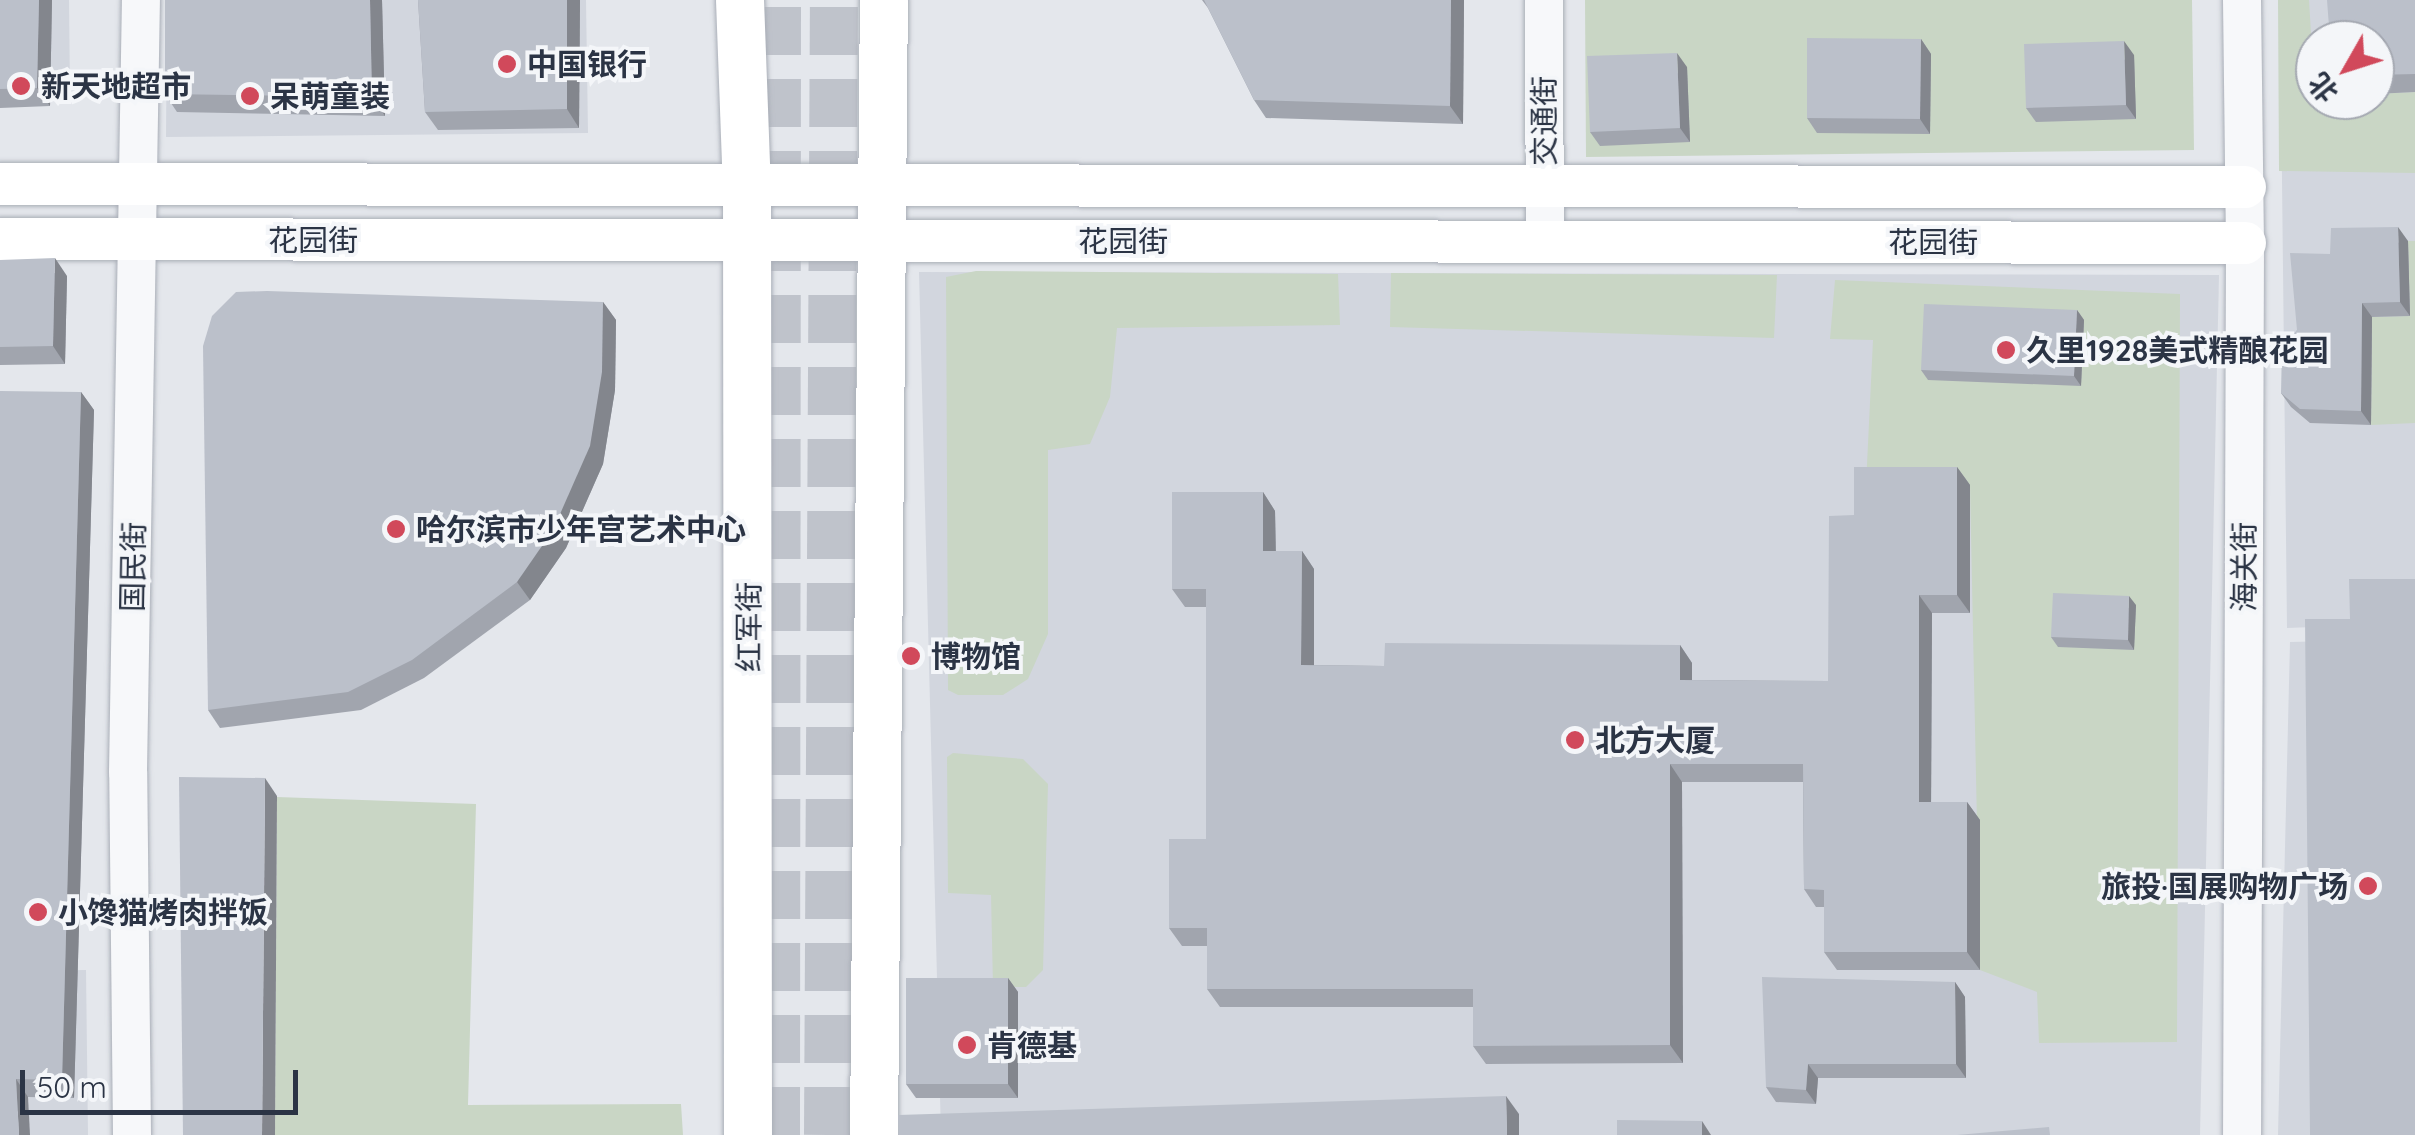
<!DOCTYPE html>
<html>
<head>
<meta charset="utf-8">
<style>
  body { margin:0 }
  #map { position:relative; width:2415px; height:1135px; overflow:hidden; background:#e4e7ec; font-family:Quicksand,"Noto Sans SC",sans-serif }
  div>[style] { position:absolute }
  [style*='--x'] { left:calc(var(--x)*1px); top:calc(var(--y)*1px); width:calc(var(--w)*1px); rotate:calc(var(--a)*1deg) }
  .built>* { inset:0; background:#d2d6de }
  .green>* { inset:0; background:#c9d6c5 }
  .primary-tunnel>* { height:48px; margin-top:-24px; transform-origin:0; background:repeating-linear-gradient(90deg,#bfc3cb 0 48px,transparent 0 72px) }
  .roads { filter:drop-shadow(0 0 2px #a9aeb7) drop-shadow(0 0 2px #a9aeb7) }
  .tertiary>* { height:38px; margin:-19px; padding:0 19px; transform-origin:19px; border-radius:19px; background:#f7f8fa }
  .secondary>* { height:42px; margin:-21px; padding:0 21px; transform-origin:21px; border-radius:21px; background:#fff }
  .primary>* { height:48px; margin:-24px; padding:0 24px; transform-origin:24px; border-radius:24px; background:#fff }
  .wall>* { inset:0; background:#a1a5ae }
  .shaded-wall>* { inset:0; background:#83868d }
  .building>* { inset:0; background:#bbc0ca }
  .dots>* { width:28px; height:28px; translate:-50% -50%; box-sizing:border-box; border:5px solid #f4f6f9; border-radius:50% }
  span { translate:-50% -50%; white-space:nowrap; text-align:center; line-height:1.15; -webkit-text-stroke:8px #f4f6f9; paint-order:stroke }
  .poi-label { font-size:30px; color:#2b3445; font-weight:700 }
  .left { translate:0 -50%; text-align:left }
  .right { translate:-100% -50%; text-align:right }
  .street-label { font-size:30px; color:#2b3445 }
  .north { position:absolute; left:2295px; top:20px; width:100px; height:100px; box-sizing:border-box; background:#f4f6f9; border:2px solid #a4a8b1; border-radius:50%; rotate:231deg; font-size:28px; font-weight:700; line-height:40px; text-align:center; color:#2b3445 }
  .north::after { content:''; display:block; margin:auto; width:35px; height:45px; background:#d1495b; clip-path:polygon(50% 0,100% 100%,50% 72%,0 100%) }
  .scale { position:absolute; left:20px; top:1070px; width:278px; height:45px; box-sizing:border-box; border:5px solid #2b3445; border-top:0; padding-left:12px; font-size:30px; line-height:35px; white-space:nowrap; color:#2b3445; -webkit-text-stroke:8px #f4f6f9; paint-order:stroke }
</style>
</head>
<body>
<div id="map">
  <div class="built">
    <i style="clip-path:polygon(0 0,69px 0,70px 94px,0 94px)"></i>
    <i style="clip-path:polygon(167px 0,586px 0,588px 133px,166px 137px)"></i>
    <i style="clip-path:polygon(evenodd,2280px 0,2415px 0,2415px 623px,2287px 628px,2280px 0,2315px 40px,2375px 40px,2375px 100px,2315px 100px,2315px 40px)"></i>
    <i style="clip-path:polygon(919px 272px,2219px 275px,2200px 1135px,941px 1135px)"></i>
    <i style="clip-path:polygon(2415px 639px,2415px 1135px,2278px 1135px,2290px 642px)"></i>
    <i style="clip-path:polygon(86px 970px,88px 1135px,0 1135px,0 971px)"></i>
  </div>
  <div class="green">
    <i style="clip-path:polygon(1585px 0,2192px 0,2194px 150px,1586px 157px)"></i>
    <i style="clip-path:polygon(2278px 0,2309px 0,2315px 100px,2375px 100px,2375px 94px,2415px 92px,2415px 173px,2279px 171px)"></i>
    <i style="clip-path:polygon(2408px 241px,2415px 241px,2415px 423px,2371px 425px,2372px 317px,2410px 316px)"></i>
    <i style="clip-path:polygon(976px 271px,1338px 274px,1340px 325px,1117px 328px,1110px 397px,1090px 444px,1048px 450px,1048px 634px,1028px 679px,1003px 695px,958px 695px,948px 690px,946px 277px)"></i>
    <i style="clip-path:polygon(1391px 273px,1777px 275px,1774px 338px,1390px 327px)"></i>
    <i style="clip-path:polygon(1835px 280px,2180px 294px,2177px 1042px,2039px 1043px,2037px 992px,1980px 970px,1970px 486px,1866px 485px,1873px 340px,1830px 339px)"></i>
    <i style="clip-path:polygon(953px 753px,1023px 759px,1048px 784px,1043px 970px,1026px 987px,993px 987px,991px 895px,948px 893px,947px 757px)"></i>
    <i style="clip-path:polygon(277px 797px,476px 804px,468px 1105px,681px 1104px,683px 1135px,275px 1135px)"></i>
  </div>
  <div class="primary-tunnel">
    <i style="--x:776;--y:1135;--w:1135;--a:-89.95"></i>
    <i style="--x:828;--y:1135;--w:1135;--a:-89.7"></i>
  </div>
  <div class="roads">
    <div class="tertiary">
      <i style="--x:1544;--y:0;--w:241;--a:89.8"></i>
      <i style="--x:2242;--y:0;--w:243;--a:89.3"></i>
      <i style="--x:2245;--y:243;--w:892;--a:90.19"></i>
      <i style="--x:132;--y:1135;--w:363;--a:-90.6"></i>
      <i style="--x:128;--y:772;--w:772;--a:-89.04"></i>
    </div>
    <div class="secondary">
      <i style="--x:0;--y:184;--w:2245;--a:0.08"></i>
      <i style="--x:0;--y:239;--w:2245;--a:0.1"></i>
    </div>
    <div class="primary">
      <i style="--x:740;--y:0;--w:187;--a:87.9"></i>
      <i style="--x:747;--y:187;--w:948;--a:89.94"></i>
      <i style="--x:874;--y:1135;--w:1135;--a:-89.5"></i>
    </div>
  </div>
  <div class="wall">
    <i style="clip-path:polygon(0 0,52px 0,50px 106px,0 108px)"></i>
    <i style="clip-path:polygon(165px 0,382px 0,385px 116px,177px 112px,165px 94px)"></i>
    <i style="clip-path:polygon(418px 0,580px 0,579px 128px,438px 130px,425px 112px)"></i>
    <i style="clip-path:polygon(1202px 0,1464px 0,1463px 124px,1266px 118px,1254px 100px,1208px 8px)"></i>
    <i style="clip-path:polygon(2415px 0,2415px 92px,2375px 94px,2375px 40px)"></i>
    <i style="clip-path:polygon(1921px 39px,1931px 54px,1930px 134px,1817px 133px,1807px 118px)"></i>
    <i style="clip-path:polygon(2134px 55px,2136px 119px,2036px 122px,2026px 108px)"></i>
    <i style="clip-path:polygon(1687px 67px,1690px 142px,1600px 146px,1590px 132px)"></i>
    <i style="clip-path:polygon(2408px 241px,2410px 316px,2372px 317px,2371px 425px,2310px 423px,2291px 407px,2281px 393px,2297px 330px,2330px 254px)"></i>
    <i style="clip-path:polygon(0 260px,67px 276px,65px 364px,0 365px)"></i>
    <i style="clip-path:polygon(603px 302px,616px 320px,615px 390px,603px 464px,566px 548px,530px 600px,424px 678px,361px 710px,220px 728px,208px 710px)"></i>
    <i style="clip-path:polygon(2077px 310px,2084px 320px,2081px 386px,1928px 380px,1921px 370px)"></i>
    <i style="clip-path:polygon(81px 392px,94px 410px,74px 1098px,28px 1097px,0 1135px)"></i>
    <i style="clip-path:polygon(1957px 467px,1970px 485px,1970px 613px,1932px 613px,1931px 802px,1967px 802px,1980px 820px,1980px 970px,1837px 970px,1824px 952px,1824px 907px,1816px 907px,1804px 889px,1803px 782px,1682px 782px,1683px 1063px,1486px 1064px,1473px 1046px,1473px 1007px,1220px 1007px,1207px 989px,1207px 946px,1182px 946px,1169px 928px,1206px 839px,1206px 607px,1185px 607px,1172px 589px,1263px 492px,1275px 511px,1276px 551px,1302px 551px,1314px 569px,1314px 665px,1384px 666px,1680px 645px,1692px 663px,1692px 680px,1828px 681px,1854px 515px)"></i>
    <i style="clip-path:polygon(2136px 605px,2134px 650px,2058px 647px,2051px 637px)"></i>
    <i style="clip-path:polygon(1008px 978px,1018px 992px,1018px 1098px,916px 1098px,906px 1084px)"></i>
    <i style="clip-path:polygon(1955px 982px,1965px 997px,1966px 1078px,1818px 1078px,1816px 1104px,1776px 1102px,1766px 1087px)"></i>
  </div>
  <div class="shaded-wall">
    <i style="clip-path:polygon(39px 0,52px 0,50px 106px,37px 88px)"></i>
    <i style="clip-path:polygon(370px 0,382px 0,385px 116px,372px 97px)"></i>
    <i style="clip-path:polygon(567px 0,580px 0,579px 128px,567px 109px)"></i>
    <i style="clip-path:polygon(1451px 0,1464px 0,1463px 124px,1450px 106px)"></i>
    <i style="clip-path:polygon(1921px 39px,1931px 54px,1930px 134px,1920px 119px)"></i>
    <i style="clip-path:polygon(2124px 41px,2134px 55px,2136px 119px,2126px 105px)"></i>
    <i style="clip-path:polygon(1677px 53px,1687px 67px,1690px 142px,1680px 128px)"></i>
    <i style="clip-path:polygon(2398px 227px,2408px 241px,2410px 316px,2400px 302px)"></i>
    <i style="clip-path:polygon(55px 258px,67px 276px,65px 364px,53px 346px)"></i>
    <i style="clip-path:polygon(603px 302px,616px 320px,615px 390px,603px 464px,566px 548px,530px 600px,517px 582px)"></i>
    <i style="clip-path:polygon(2362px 303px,2372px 317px,2371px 425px,2361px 411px)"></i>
    <i style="clip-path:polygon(2077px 310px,2084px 320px,2081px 386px,2074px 376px)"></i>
    <i style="clip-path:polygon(81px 392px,94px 410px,74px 1098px,62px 1080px)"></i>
    <i style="clip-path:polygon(1957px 467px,1970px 485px,1970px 613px,1957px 595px)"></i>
    <i style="clip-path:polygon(1263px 492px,1275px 511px,1276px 569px,1263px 551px)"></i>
    <i style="clip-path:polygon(1302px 551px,1314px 569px,1314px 683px,1301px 665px)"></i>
    <i style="clip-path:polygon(1919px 595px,1932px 613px,1931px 820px,1919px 802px)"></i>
    <i style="clip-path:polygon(2129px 596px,2136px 605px,2134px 650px,2128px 640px)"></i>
    <i style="clip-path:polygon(1680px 645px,1692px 663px,1692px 698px,1680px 680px)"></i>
    <i style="clip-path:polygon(1670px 764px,1682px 782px,1683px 1063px,1670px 1045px)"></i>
    <i style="clip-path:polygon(265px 778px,277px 796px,275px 1135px,262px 1135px)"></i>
    <i style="clip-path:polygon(1967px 802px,1980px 820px,1980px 970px,1967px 952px)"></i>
    <i style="clip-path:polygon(1008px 978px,1018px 992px,1018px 1098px,1008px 1084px)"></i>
    <i style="clip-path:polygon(1955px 982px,1965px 997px,1966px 1078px,1956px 1064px)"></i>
    <i style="clip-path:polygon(1808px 1064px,1818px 1078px,1816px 1104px,1806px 1090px)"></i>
    <i style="clip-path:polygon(16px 1079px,28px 1097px,30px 1135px,19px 1135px)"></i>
    <i style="clip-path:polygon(1506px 1096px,1519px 1114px,1519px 1135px,1507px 1135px)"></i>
    <i style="clip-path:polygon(1702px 1121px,1711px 1135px,1702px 1135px)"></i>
  </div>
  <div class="building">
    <i style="clip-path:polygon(0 0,39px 0,37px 88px,0 89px)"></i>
    <i style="clip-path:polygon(165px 0,370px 0,372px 97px,165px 94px)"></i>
    <i style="clip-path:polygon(418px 0,567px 0,567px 109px,425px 112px)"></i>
    <i style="clip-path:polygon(1204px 0,1451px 0,1450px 106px,1254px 100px)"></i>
    <i style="clip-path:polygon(2327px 0,2415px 0,2415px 74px,2375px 75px,2375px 40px,2330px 40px)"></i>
    <i style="clip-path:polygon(1807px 38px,1921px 39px,1920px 119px,1807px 118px)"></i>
    <i style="clip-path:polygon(2124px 41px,2126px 105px,2026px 108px,2024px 44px)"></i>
    <i style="clip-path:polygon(1677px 53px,1680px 128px,1590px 132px,1587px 56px)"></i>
    <i style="clip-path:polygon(2398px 227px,2400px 302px,2362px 303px,2361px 411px,2300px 409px,2281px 393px,2282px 348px,2297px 330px,2290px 253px,2330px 254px,2331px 228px)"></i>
    <i style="clip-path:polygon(55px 258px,53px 346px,0 347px,0 260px)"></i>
    <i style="clip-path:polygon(267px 291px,603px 302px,602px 372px,590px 446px,553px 530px,517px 582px,412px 660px,348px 692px,208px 710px,203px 346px,212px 316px,236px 292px)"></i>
    <i style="clip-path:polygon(1924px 304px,2077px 310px,2074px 376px,1921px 370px)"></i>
    <i style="clip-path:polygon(0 391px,81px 392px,62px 1080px,16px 1079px,19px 1135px,0 1135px)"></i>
    <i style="clip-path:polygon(1854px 467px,1957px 467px,1957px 595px,1919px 595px,1919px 802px,1967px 802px,1967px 952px,1824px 952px,1824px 890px,1804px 889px,1803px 764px,1670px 764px,1670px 1045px,1473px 1046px,1473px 989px,1207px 989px,1207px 928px,1169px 928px,1169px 839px,1206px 839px,1206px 589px,1172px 589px,1172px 492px,1263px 492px,1263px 551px,1302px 551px,1301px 665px,1384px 666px,1385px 643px,1680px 645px,1680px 680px,1828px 681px,1829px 516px,1854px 515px)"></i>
    <i style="clip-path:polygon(2349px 579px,2415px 579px,2415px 1135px,2310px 1135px,2305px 619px,2350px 619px)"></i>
    <i style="clip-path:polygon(2053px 593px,2129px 596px,2128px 640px,2051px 637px)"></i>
    <i style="clip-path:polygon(179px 777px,265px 778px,262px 1135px,183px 1135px)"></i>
    <i style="clip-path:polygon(1762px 977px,1955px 982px,1956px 1064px,1808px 1064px,1806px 1090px,1766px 1087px)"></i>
    <i style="clip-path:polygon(906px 978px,1008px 978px,1008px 1084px,906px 1084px)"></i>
    <i style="clip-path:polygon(1506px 1096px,1507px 1135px,899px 1135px,898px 1115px)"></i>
    <i style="clip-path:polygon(1617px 1120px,1702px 1121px,1702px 1135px,1617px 1135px)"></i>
    <i style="clip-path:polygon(2049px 1127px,2050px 1135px,1957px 1135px)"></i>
  </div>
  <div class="dots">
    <i style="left:507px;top:64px;background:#d1495b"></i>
    <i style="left:21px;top:86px;background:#d1495b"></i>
    <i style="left:250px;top:96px;background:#d1495b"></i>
    <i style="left:2006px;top:350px;background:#d1495b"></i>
    <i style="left:396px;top:529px;background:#d1495b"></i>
    <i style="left:911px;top:656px;background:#d1495b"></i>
    <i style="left:1575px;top:740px;background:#d1495b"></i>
    <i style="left:2368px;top:886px;background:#d1495b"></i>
    <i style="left:38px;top:912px;background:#d1495b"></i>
    <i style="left:967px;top:1045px;background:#d1495b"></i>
  </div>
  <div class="poi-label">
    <span class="left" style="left:527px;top:64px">中国银行</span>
    <span class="left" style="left:41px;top:86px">新天地超市</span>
    <span class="left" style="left:270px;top:96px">呆萌童装</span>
    <span class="left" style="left:2026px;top:350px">久里1928美式精酿花园</span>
    <span class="left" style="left:416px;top:529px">哈尔滨市少年宫艺术中心</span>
    <span class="left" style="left:931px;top:656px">博物馆</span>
    <span class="left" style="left:1595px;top:740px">北方大厦</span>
    <span class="right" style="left:2348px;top:886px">旅投·国展购物广场</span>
    <span class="left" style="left:58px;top:912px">小馋猫烤肉拌饭</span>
    <span class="left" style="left:987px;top:1045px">肯德基</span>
  </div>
  <div class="street-label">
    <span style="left:1544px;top:121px;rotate:-90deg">交通街</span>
    <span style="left:313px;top:240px">花园街</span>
    <span style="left:1123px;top:241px">花园街</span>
    <span style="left:1933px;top:242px">花园街</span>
    <span style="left:133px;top:567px;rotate:-89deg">国民街</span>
    <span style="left:2244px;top:567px;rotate:-90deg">海关街</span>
    <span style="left:749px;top:627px;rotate:-90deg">红军街</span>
  </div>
  <div class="north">北</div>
  <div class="scale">50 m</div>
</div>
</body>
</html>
